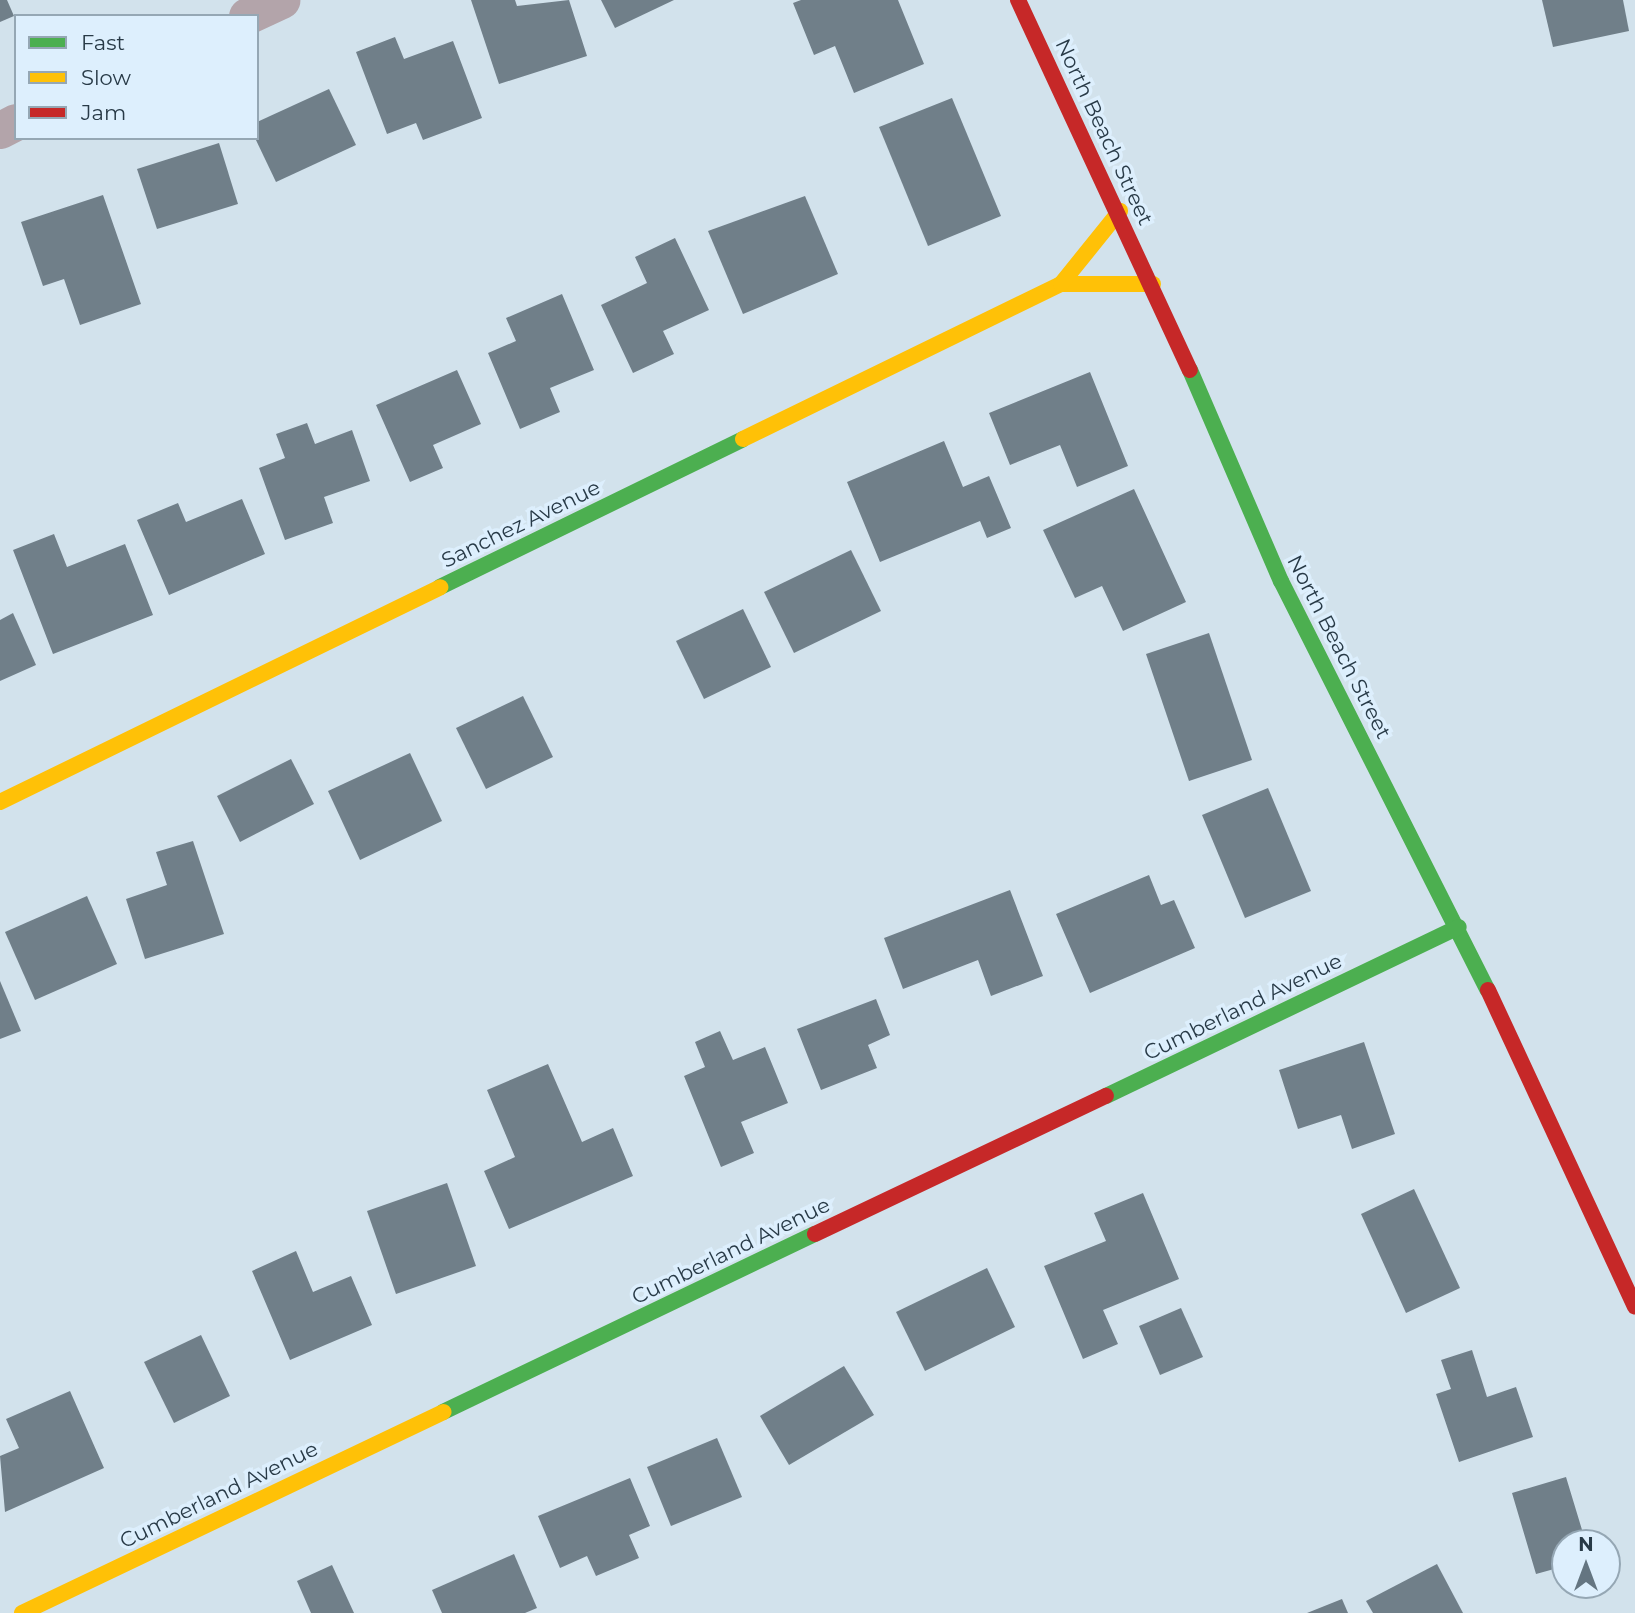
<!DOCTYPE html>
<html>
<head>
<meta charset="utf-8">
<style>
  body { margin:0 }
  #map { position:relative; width:1635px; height:1613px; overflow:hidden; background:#d2e2ec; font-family:Montserrat,sans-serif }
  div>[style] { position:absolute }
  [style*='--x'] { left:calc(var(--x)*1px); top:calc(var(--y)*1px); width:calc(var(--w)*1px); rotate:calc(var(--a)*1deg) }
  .building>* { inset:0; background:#707f89 }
  .street>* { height:37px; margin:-18.5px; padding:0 18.5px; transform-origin:18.5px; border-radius:18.5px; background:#b3a4aa }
  .fast>* { height:16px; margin:-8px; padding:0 8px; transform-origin:8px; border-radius:8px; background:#4caf50 }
  .slow>* { height:16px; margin:-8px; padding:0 8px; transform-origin:8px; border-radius:8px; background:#ffc107 }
  .jam>* { height:16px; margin:-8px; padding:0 8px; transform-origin:8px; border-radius:8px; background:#c62828 }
  span { translate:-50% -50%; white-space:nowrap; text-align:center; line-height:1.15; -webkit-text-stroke:7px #ddeffd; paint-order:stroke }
  .street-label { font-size:21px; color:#283a47 }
  .legend { position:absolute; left:14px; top:14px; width:245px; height:126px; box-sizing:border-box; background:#ddeffd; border:2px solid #95a7b4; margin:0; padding:9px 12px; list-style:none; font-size:21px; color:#283a47 }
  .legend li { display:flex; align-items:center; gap:14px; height:35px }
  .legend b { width:35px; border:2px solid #95a7b4 }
  .north { position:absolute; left:1551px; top:1529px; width:70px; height:70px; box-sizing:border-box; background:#ddeffd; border:2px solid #95a7b4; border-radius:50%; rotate:0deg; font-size:19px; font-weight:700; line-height:28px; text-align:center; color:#283a47 }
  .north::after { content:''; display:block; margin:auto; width:24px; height:32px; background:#647581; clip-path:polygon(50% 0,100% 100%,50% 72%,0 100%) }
</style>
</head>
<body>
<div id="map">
  <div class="building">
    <i style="clip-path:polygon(0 0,7px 0,14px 16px,0 22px)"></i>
    <i style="clip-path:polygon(471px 0,515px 0,517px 6px,569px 0,587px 56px,499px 84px)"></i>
    <i style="clip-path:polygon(601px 0,674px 0,615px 28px)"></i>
    <i style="clip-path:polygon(801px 0,898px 0,924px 64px,854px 93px,835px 46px,814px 55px,793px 3px)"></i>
    <i style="clip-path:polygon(1542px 0,1623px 0,1629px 31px,1553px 47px)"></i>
    <i style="clip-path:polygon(395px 37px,404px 59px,453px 41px,482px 118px,423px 140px,416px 123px,387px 134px,356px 52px)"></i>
    <i style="clip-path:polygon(329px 89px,356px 145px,276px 182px,255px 138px,257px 122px)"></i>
    <i style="clip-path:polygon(952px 98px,1001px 216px,928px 246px,879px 127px)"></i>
    <i style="clip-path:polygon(219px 143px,238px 204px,157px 229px,137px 169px)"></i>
    <i style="clip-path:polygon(103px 195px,141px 304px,80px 325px,64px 279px,43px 286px,21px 222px)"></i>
    <i style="clip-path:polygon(805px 196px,838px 274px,743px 314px,708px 231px)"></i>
    <i style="clip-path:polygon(675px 238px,709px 310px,663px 331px,674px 354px,633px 373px,601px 305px,647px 283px,635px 257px)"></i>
    <i style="clip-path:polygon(562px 294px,594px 370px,550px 388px,560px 412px,520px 429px,488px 353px,516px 341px,506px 318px)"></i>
    <i style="clip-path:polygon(457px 370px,481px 424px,433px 445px,443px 468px,410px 482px,376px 405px)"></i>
    <i style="clip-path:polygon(1090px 372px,1128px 466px,1077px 487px,1060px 445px,1010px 465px,989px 413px)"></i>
    <i style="clip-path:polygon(307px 423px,315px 444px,352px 430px,370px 481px,324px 497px,333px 523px,285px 540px,259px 468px,285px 458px,276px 434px)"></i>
    <i style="clip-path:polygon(944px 441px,963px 487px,989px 476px,1011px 528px,987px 538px,980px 521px,880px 562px,847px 482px)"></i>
    <i style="clip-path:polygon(1134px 489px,1186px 602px,1123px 631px,1102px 586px,1075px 598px,1043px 530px)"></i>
    <i style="clip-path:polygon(242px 499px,265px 554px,169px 595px,137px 520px,178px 503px,186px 522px)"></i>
    <i style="clip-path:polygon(54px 534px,67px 567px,125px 544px,153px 615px,53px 654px,13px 550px)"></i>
    <i style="clip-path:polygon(851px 550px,881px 611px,794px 653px,764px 592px)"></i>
    <i style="clip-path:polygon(743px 609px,771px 667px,704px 699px,676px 641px)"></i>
    <i style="clip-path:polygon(13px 613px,36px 665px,0 681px,0 620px)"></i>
    <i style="clip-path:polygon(1209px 633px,1252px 760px,1189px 781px,1146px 654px)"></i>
    <i style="clip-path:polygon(523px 696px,553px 757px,486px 789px,456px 728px)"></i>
    <i style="clip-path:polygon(410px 753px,442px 821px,360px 860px,328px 791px)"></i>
    <i style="clip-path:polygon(291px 759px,314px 804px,240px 842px,217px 796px)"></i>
    <i style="clip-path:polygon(1268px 788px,1311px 891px,1245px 918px,1202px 815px)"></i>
    <i style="clip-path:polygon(193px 841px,224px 934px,145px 959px,126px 899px,167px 885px,156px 852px)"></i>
    <i style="clip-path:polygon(1149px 875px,1161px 905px,1174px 900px,1195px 948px,1090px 993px,1056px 914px)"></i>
    <i style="clip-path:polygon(1010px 890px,1043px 976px,991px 996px,978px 960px,903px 989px,884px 938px)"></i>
    <i style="clip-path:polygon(87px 896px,117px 964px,35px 1000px,5px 932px)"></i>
    <i style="clip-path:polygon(0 981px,21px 1031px,0 1039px)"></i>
    <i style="clip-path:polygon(876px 999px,890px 1035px,868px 1045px,877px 1068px,821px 1090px,797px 1029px)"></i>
    <i style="clip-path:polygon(720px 1031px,733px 1060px,765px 1047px,788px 1103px,741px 1122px,754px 1153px,721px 1167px,684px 1076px,705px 1067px,695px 1042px)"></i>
    <i style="clip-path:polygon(1364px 1042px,1395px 1134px,1352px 1149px,1341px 1115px,1298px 1129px,1279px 1070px)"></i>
    <i style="clip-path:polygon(548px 1064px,582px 1142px,613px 1128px,633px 1176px,509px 1229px,484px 1171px,515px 1157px,487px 1090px)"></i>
    <i style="clip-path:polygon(447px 1183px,476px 1266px,396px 1294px,367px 1211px)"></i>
    <i style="clip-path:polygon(1414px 1189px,1460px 1288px,1406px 1313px,1361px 1214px)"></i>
    <i style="clip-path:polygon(1143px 1193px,1179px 1279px,1103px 1310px,1118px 1344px,1083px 1359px,1044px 1266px,1106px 1241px,1094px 1213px)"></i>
    <i style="clip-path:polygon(296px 1251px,313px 1292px,351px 1276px,372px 1325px,290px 1360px,252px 1271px)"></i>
    <i style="clip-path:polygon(987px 1268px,1015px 1327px,925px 1371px,896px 1312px)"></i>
    <i style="clip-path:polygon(1181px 1308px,1203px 1357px,1160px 1375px,1139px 1326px)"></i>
    <i style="clip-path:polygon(201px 1335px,230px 1396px,174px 1423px,144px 1362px)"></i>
    <i style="clip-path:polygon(1472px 1350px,1487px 1397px,1516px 1387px,1533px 1437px,1459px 1462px,1436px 1394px,1451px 1389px,1441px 1360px)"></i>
    <i style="clip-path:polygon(844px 1366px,874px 1415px,789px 1465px,760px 1416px)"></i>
    <i style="clip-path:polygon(70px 1391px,104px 1468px,5px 1512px,0 1456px,19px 1448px,6px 1419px)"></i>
    <i style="clip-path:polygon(717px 1438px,742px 1497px,671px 1526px,647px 1467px)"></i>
    <i style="clip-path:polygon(1566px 1477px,1586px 1543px,1565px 1543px,1565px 1566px,1536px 1574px,1512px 1493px)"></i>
    <i style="clip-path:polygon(630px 1478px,650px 1526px,629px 1535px,639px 1558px,596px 1576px,587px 1556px,560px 1568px,538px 1516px)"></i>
    <i style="clip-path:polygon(514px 1554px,537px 1608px,525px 1613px,442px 1613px,432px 1590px)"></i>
    <i style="clip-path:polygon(1437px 1564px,1463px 1613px,1373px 1613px,1366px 1601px)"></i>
    <i style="clip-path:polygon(332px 1565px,354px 1613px,311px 1613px,297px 1581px)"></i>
    <i style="clip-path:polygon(1342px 1599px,1348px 1613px,1307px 1613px)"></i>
  </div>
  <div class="street">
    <i style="--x:247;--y:16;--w:38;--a:-25"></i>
    <i style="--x:0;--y:130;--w:18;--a:-27"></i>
  </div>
  <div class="fast">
    <i style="--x:1190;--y:370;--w:230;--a:66.7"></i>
    <i style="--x:1281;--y:581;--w:458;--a:63.2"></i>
    <i style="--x:440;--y:587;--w:337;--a:-26"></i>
    <i style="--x:1106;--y:1096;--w:391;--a:-25.6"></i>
    <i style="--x:443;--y:1412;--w:412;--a:-25.6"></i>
  </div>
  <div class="slow">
    <i style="--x:1061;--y:284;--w:92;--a:0"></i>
    <i style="--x:743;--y:439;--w:354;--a:-26"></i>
    <i style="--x:1061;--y:284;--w:94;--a:-51.1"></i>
    <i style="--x:0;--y:802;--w:490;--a:-26"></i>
    <i style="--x:22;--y:1613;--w:467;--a:-25.5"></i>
  </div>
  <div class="jam">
    <i style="--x:1018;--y:0;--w:408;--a:65.1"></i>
    <i style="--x:1488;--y:990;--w:349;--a:65.1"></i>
    <i style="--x:815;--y:1234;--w:322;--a:-25.4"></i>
  </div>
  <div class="street-label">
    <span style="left:1104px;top:132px;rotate:65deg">North Beach Street</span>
    <span style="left:521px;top:524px;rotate:-26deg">Sanchez Avenue</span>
    <span style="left:1339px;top:647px;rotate:63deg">North Beach Street</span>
    <span style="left:1243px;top:1007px;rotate:-26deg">Cumberland Avenue</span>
    <span style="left:731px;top:1251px;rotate:-26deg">Cumberland Avenue</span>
    <span style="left:219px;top:1495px;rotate:-26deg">Cumberland Avenue</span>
  </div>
  <ul class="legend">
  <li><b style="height:9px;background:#4caf50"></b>Fast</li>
  <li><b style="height:9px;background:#ffc107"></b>Slow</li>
  <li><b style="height:9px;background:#c62828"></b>Jam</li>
  </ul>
  <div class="north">N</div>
</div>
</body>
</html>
